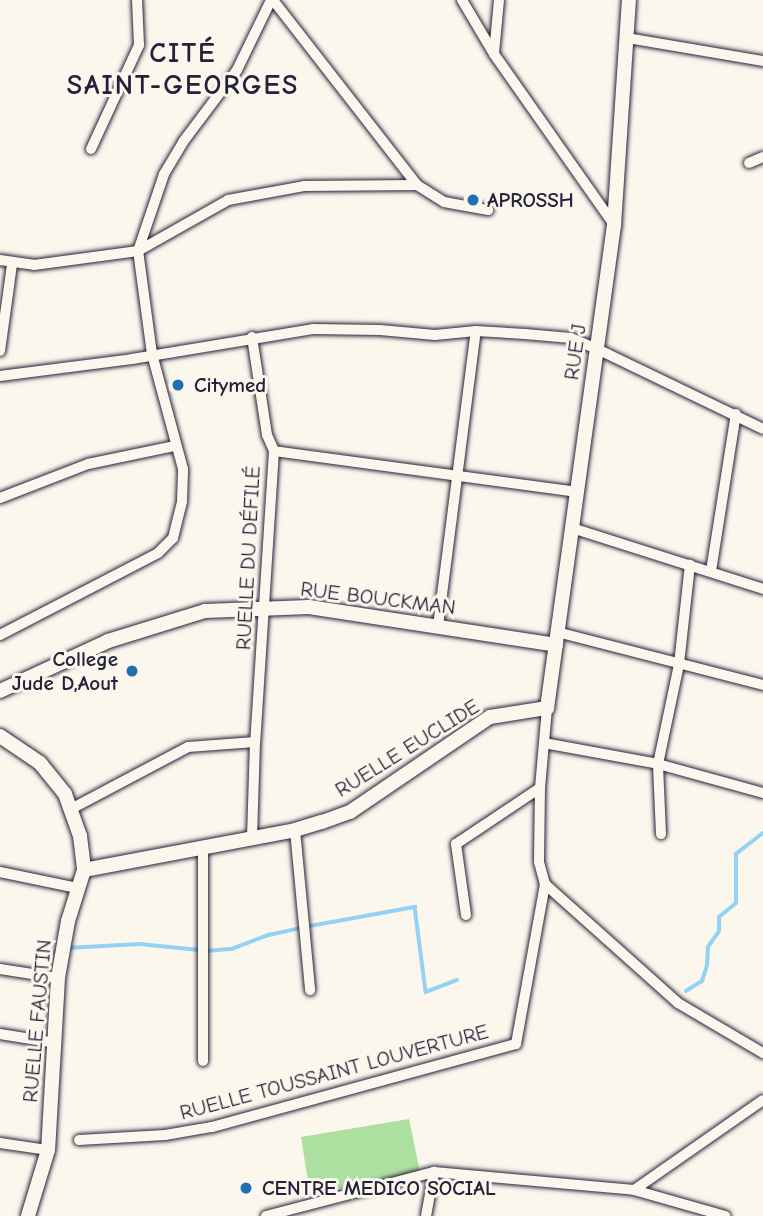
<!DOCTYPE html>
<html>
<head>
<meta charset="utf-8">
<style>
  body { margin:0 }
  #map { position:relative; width:763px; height:1216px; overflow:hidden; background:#fbf7ec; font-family:"Comic Neue",sans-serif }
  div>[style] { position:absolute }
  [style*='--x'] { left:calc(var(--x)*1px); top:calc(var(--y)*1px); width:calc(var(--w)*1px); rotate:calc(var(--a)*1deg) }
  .green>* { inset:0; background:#acdfa0 }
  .stream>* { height:3.5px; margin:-1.75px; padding:0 1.75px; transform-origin:1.75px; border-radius:1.75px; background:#94d2f5 }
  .roads { filter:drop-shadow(0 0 2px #22223b) drop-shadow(0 0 2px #22223b) }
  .minor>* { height:10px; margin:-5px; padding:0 5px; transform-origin:5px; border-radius:5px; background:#fbf7ec }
  .tertiary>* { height:14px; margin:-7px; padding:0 7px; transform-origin:7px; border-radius:7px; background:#fbf7ec }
  .dots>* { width:19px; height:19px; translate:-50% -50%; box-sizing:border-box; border:4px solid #fbf7ec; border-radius:50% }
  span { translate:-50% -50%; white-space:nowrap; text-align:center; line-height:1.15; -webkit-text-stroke:6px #fbf7ec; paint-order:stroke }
  .poi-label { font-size:21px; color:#22223b; font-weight:700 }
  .left { translate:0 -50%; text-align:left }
  .right { translate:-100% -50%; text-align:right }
  .street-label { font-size:21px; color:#22223b }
  .district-label { font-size:28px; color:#22223b; font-weight:700; letter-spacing:2px }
</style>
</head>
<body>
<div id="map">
  <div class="green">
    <i style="clip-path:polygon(409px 1119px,420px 1172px,310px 1194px,301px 1137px)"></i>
  </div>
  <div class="stream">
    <i style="--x:67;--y:948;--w:73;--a:-3.1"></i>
    <i style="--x:140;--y:944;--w:59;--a:5.8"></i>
    <i style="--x:207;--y:951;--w:25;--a:-5"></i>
    <i style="--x:232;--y:949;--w:40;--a:-21"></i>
    <i style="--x:269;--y:935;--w:42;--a:-12.4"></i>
    <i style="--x:310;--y:926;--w:107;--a:-10.3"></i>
    <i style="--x:415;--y:907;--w:86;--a:82.6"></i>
    <i style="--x:426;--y:992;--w:33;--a:-21"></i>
    <i style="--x:39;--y:958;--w:22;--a:-21"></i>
    <i style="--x:686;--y:991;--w:19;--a:-32"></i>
    <i style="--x:702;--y:981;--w:16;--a:-72"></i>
    <i style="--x:707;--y:966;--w:19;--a:-87"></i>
    <i style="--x:708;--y:947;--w:19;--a:-55"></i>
    <i style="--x:719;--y:931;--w:14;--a:-90"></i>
    <i style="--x:719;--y:917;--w:22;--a:-39"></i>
    <i style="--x:736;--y:903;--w:49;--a:-90"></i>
    <i style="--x:736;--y:854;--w:34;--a:-38"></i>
  </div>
  <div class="roads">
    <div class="minor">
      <i style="--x:273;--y:0;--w:234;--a:52.1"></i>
      <i style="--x:417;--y:185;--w:32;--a:32"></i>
      <i style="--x:444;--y:202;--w:45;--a:10.3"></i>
      <i style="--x:462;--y:0;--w:63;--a:59.3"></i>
      <i style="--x:494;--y:54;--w:209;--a:54.9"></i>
      <i style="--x:627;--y:38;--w:138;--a:9.6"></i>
      <i style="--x:494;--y:53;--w:53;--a:-84.6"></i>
      <i style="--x:91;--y:149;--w:115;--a:-65.2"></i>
      <i style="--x:139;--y:45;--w:45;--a:-92.5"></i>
      <i style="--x:749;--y:163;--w:15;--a:-23"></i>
      <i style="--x:0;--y:260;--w:34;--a:8"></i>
      <i style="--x:34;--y:265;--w:105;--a:-7.7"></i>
      <i style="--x:138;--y:251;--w:103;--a:-29.5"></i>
      <i style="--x:228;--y:200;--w:77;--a:-10.4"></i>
      <i style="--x:304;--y:186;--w:113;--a:-0.5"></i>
      <i style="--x:252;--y:337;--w:99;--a:81.3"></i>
      <i style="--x:267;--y:435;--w:17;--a:66"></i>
      <i style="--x:274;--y:451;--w:292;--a:93.7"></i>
      <i style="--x:255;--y:742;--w:97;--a:91.8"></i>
      <i style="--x:0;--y:351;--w:88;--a:-82.1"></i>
      <i style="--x:0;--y:376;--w:133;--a:-7.3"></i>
      <i style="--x:132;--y:359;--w:183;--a:-9.4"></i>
      <i style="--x:313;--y:329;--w:67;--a:0.9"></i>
      <i style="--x:380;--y:330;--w:55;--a:5.2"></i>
      <i style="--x:435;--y:335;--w:41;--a:-5.6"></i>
      <i style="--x:476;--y:331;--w:49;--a:3.5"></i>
      <i style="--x:525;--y:334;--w:46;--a:5"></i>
      <i style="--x:571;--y:338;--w:28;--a:23"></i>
      <i style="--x:597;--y:349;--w:184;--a:25.7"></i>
      <i style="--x:274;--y:451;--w:307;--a:7.7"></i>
      <i style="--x:0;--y:498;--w:94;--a:-21.1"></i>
      <i style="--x:88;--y:464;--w:89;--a:-11.7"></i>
      <i style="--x:572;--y:528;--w:201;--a:17.7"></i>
      <i style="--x:711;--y:571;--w:159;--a:-81"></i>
      <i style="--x:438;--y:626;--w:297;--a:-82.7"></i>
      <i style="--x:557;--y:632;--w:213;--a:14.4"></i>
      <i style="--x:0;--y:635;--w:178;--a:-27.4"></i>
      <i style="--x:158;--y:553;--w:21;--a:-45"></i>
      <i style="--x:173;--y:538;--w:38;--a:-76"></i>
      <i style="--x:182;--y:501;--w:32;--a:-88"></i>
      <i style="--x:183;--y:469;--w:119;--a:-105.1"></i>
      <i style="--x:152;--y:354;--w:104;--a:-97.7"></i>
      <i style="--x:138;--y:251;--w:81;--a:-71.3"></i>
      <i style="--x:164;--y:174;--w:37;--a:-59"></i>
      <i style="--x:183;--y:142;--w:90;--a:-53.1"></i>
      <i style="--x:237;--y:70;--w:78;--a:-64.1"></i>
      <i style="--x:547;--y:708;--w:80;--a:95"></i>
      <i style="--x:540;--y:788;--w:74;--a:90.8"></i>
      <i style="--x:539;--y:862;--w:23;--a:75"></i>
      <i style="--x:545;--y:884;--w:178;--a:41.8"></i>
      <i style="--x:678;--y:1003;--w:99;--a:30.5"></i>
      <i style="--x:544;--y:743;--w:116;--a:10.4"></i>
      <i style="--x:658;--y:764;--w:109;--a:15.4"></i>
      <i style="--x:71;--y:809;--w:132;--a:-27.9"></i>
      <i style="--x:188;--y:747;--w:67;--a:-4.3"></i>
      <i style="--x:295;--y:830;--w:161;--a:84.6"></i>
      <i style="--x:661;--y:834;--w:70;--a:-92.5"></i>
      <i style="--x:658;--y:764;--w:102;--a:-78.1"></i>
      <i style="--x:679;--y:664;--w:100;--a:-83.7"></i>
      <i style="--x:203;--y:848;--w:213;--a:90"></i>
      <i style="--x:0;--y:872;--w:79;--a:11.7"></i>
      <i style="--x:466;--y:915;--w:72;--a:-98"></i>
      <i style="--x:456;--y:844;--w:101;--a:-33.7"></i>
      <i style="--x:0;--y:969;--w:59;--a:8.8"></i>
      <i style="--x:0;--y:1034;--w:57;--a:9.1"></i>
      <i style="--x:79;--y:1140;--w:86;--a:-3.3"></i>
      <i style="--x:165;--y:1135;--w:48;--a:-9.7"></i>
      <i style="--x:212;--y:1127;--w:315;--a:-15.3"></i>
      <i style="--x:516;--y:1044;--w:163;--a:-79.7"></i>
      <i style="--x:0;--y:1143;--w:49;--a:8.3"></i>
      <i style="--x:634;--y:1190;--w:157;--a:-34.9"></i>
      <i style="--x:266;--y:1216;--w:174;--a:-14.7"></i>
      <i style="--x:434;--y:1172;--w:201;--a:5.1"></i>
      <i style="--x:634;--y:1190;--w:95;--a:15.9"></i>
      <i style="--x:426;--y:1216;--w:45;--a:-79.7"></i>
    </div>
    <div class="tertiary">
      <i style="--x:0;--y:691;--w:119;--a:-24.8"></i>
      <i style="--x:108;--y:641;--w:102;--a:-17.2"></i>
      <i style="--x:205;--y:611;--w:104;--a:-2.2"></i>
      <i style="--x:309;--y:607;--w:250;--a:8.7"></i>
      <i style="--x:0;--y:736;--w:48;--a:34"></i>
      <i style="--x:40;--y:763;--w:40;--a:51"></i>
      <i style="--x:65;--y:794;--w:45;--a:70.3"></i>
      <i style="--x:80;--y:836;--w:34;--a:83"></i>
      <i style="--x:84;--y:870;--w:53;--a:107.4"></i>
      <i style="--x:68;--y:921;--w:58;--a:100"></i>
      <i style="--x:58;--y:978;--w:172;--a:93.3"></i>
      <i style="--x:48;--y:1150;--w:69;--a:106.9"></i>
      <i style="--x:84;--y:870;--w:215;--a:-10.7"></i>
      <i style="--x:295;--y:830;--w:28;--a:-17"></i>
      <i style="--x:322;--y:822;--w:30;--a:-20"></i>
      <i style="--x:350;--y:812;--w:169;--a:-34.2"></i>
      <i style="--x:490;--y:717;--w:58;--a:-9"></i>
      <i style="--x:547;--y:708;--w:488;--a:-82.1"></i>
      <i style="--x:614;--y:225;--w:225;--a:-86.2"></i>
    </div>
  </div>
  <div class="dots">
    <i style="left:473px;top:200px;background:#1f6fb2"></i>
    <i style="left:178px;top:385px;background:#1f6fb2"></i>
    <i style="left:132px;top:671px;background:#1f6fb2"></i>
    <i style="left:246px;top:1188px;background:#1f6fb2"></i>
  </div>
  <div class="poi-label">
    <span class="left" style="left:487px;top:200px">APROSSH</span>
    <span class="left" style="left:194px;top:385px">Citymed</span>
    <span class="right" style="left:118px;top:671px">College<br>Jude D,Aout</span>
    <span class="left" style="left:262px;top:1188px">CENTRE MEDICO SOCIAL</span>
  </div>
  <div class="street-label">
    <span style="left:575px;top:352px;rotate:-82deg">RUE J</span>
    <span style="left:248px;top:558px;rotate:-87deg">RUELLE DU DÉFILÉ</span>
    <span style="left:378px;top:598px;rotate:7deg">RUE BOUCKMAN</span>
    <span style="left:407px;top:748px;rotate:-32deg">RUELLE EUCLIDE</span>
    <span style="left:37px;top:1021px;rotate:-85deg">RUELLE FAUSTIN</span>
    <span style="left:334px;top:1072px;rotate:-15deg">RUELLE TOUSSAINT LOUVERTURE</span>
  </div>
  <div class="district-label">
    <span style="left:183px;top:69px">CITÉ<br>SAINT-GEORGES</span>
  </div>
</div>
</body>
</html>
